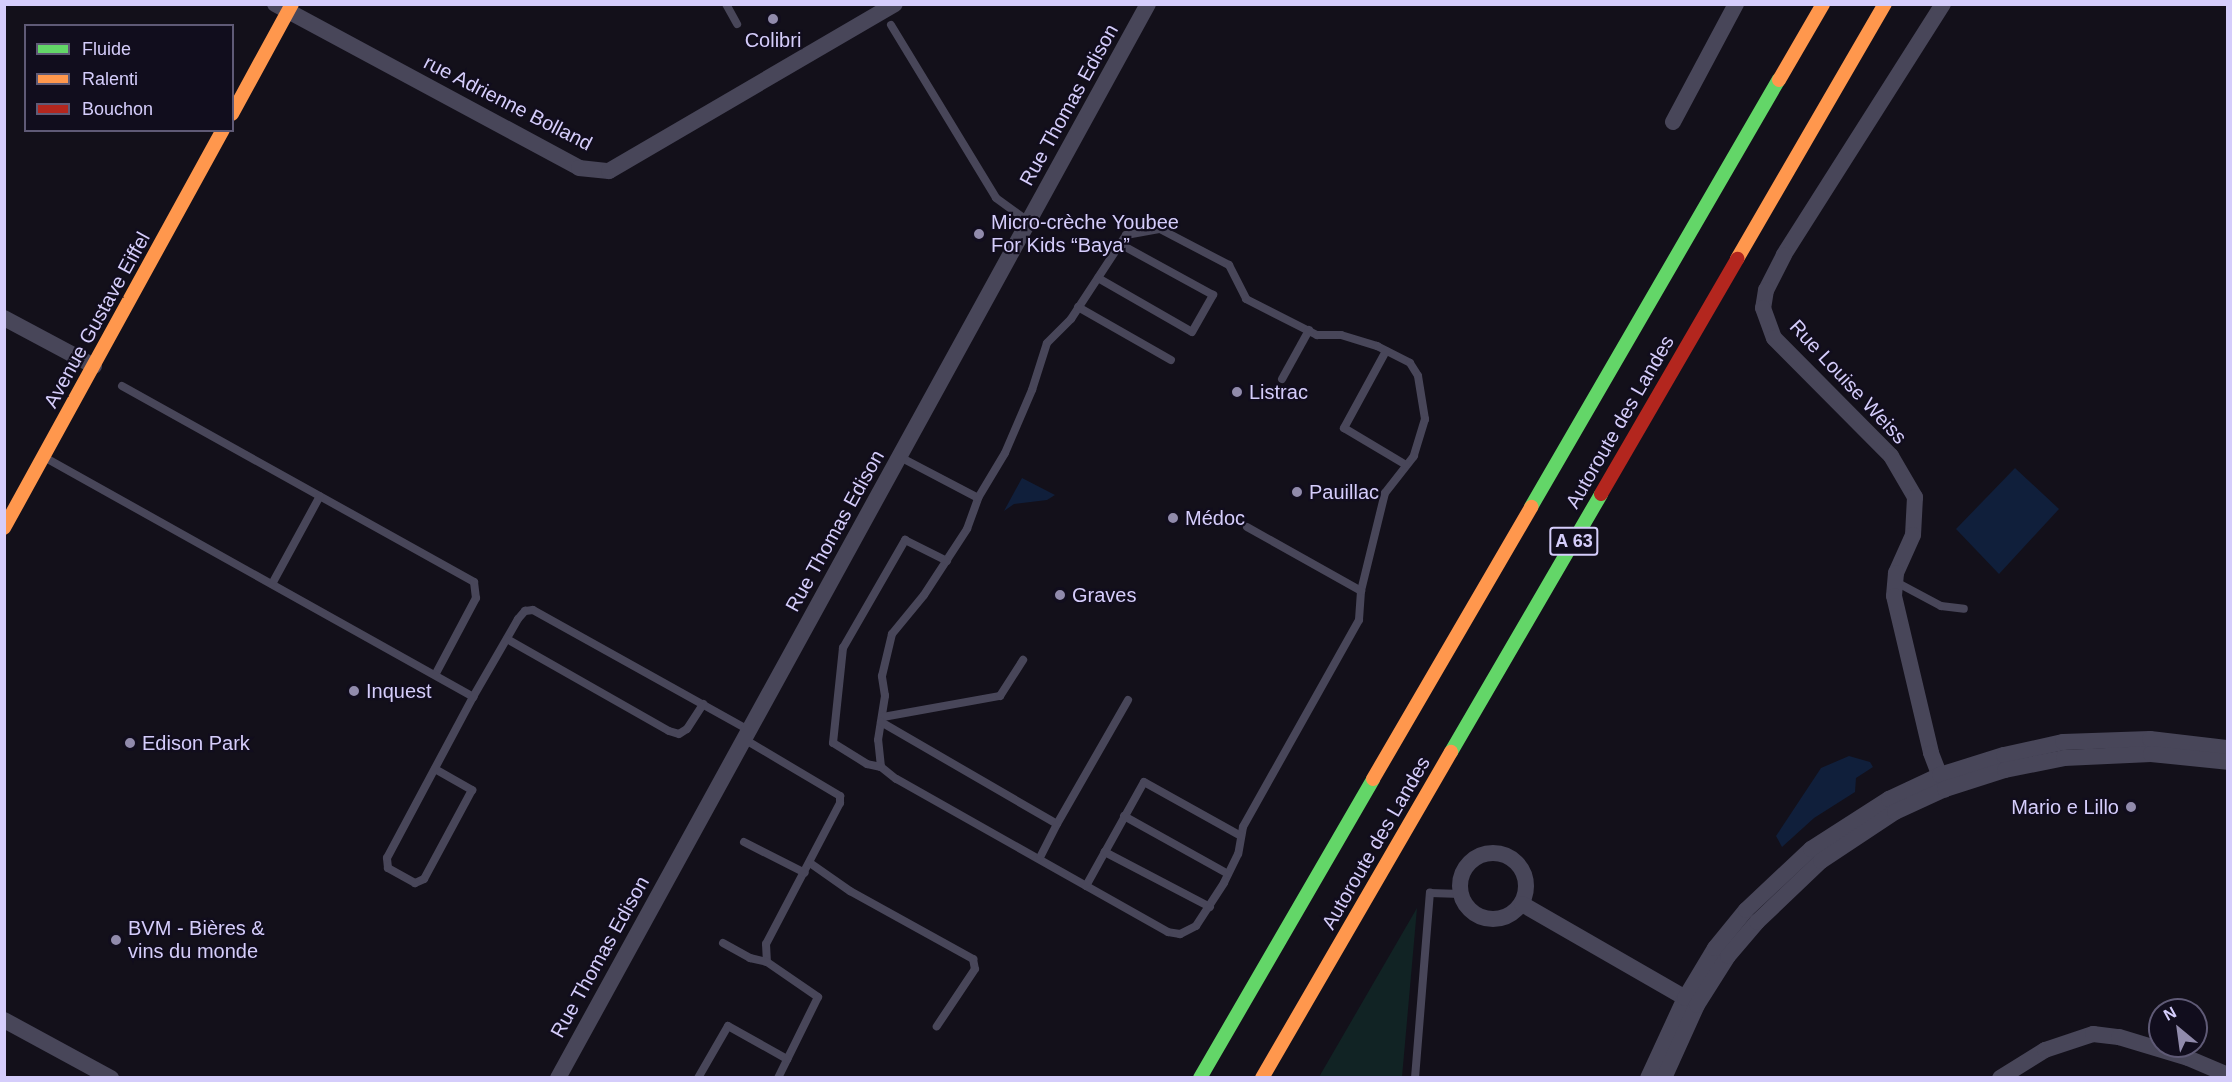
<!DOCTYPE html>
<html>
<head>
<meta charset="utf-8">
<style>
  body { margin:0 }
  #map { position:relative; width:2232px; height:1082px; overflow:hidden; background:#13101a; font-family:Helvetica,sans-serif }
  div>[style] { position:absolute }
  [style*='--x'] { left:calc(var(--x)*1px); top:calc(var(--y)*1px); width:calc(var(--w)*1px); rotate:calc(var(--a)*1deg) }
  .green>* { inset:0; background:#112324 }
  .water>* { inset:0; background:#101f3b }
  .lane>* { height:8px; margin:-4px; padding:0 4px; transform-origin:4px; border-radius:4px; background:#484659 }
  .street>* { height:16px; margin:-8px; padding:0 8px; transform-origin:8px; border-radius:8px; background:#484659 }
  .street>.ring { margin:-8px; padding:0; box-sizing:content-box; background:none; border:16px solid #484659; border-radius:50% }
  .fast>* { height:14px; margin:-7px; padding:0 7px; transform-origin:7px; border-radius:7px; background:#63d668 }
  .slow>* { height:14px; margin:-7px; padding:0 7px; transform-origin:7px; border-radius:7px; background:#ff974d }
  .jam>* { height:14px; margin:-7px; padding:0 7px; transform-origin:7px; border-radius:7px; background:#b3261e }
  .dots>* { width:16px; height:16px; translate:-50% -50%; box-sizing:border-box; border:3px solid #110d1d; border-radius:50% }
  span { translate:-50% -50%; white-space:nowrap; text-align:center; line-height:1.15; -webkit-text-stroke:4.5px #110d1d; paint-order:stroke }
  .shield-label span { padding:2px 4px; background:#110d1d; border:2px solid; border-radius:4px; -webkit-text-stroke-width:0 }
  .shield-label { font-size:18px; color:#d5cdfb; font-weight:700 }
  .poi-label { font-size:20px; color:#d5cdfb }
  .left { translate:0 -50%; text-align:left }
  .right { translate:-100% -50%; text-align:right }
  .street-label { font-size:20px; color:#d5cdfb }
  .frame { position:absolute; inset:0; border:6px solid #d5cdfb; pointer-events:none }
  .legend { position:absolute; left:24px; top:24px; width:210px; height:108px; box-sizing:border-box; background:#110d1d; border:2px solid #5f5a76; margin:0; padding:8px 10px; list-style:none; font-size:18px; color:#d5cdfb }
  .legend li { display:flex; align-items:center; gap:12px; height:30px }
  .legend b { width:30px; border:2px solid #5f5a76 }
  .north { position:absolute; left:2148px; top:998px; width:60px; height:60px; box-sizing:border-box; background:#110d1d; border:2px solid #5f5a76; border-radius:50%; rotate:331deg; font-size:16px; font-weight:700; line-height:24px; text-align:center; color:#d5cdfb }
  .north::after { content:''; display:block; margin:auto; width:21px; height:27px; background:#918bac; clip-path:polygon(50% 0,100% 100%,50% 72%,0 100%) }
</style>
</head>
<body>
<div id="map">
  <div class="green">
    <i style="clip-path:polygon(1417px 908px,1402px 1077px,1319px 1077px)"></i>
  </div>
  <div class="water">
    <i style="clip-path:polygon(2015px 468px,2059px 509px,1999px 574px,1956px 529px)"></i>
    <i style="clip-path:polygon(1022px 478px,1055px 495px,1047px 500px,1014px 504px,1004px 511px)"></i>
    <i style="clip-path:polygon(1849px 756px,1870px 762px,1873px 767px,1856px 778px,1855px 792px,1814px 818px,1782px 847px,1776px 836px,1821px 768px)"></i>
  </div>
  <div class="lane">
    <i style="--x:726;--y:4;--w:23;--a:61"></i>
    <i style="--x:891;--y:25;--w:202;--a:58.7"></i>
    <i style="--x:996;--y:198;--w:41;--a:36"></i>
    <i style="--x:1160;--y:229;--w:78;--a:27.6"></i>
    <i style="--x:1229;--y:265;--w:38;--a:63"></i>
    <i style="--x:1246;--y:299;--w:80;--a:26.9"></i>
    <i style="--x:1317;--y:335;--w:24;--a:0"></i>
    <i style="--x:1341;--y:335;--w:38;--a:17"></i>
    <i style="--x:1377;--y:346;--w:37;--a:27"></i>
    <i style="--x:1410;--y:363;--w:15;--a:58"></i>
    <i style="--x:1418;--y:376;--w:44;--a:80.8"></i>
    <i style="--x:1425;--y:419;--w:39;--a:107"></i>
    <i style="--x:1414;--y:456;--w:47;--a:128.1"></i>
    <i style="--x:1385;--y:493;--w:101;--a:103.8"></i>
    <i style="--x:1361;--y:591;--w:29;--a:94"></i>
    <i style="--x:1359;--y:620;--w:237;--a:119.3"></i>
    <i style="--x:1243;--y:827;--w:27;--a:100"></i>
    <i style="--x:1238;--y:854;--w:32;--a:116"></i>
    <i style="--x:1224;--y:883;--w:51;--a:123.1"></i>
    <i style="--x:1196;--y:926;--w:18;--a:153"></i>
    <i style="--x:1180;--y:934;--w:12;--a:-171"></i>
    <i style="--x:1168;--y:932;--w:312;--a:-150.6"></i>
    <i style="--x:896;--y:779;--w:19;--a:-141"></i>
    <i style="--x:881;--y:767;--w:27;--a:-96"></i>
    <i style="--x:878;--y:740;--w:45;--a:-81"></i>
    <i style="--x:885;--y:696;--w:20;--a:-99"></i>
    <i style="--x:882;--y:676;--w:43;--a:-76.6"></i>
    <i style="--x:892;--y:634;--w:50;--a:-50.6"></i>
    <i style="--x:924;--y:595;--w:79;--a:-56.9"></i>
    <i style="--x:967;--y:529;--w:33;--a:-70"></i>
    <i style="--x:978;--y:498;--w:52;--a:-59"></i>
    <i style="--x:1005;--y:453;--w:69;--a:-66.8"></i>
    <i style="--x:1032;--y:390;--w:49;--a:-72.3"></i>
    <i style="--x:1047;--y:343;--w:34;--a:-45"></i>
    <i style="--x:1071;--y:319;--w:100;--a:-56.8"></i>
    <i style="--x:1126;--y:235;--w:35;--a:-10"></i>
    <i style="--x:1098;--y:278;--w:108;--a:29.9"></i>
    <i style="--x:1192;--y:332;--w:43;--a:-60.4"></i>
    <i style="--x:1213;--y:295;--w:106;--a:-151.3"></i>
    <i style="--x:1078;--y:307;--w:107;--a:29.7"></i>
    <i style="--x:1386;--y:351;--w:88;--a:118.6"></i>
    <i style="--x:1344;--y:428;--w:72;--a:30.8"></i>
    <i style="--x:1282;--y:379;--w:56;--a:-61.1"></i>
    <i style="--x:122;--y:386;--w:403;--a:29.1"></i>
    <i style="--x:474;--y:582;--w:16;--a:83"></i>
    <i style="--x:476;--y:598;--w:87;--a:118"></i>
    <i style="--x:44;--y:457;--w:492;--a:29.2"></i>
    <i style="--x:473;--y:697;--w:90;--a:-60"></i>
    <i style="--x:518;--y:619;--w:11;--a:-49"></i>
    <i style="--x:525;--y:611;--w:8;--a:-7"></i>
    <i style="--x:533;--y:610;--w:247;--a:29.1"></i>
    <i style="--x:900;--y:457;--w:88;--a:27.7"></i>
    <i style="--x:1247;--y:527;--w:131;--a:29.3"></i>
    <i style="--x:1896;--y:582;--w:51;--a:28.1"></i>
    <i style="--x:1941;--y:606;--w:23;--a:7"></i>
    <i style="--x:272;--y:584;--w:100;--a:-61.4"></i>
    <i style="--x:507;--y:639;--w:186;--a:29.6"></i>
    <i style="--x:669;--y:731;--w:10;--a:17"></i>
    <i style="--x:679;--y:734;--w:9;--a:-32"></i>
    <i style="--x:687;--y:729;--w:30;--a:-57"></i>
    <i style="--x:883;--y:717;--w:119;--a:-10.2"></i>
    <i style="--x:1000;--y:696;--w:43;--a:-57.4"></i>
    <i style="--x:881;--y:722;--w:203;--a:30.1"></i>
    <i style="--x:1057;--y:824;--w:37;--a:117"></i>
    <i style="--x:744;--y:739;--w:112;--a:30.7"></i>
    <i style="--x:840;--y:796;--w:7;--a:90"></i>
    <i style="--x:840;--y:803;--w:159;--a:117.7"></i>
    <i style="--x:766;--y:944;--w:18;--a:87"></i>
    <i style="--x:767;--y:962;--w:62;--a:34.5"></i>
    <i style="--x:818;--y:997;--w:90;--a:116.3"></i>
    <i style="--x:881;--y:767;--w:14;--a:-168"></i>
    <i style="--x:867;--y:764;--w:40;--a:-148"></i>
    <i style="--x:833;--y:743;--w:96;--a:-84"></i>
    <i style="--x:843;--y:648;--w:125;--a:-60.1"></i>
    <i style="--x:905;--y:540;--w:47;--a:26.6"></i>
    <i style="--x:435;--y:769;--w:43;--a:29.6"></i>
    <i style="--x:472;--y:790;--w:101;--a:118.3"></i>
    <i style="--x:424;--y:879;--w:10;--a:156"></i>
    <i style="--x:415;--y:883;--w:31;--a:-151"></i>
    <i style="--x:388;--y:868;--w:10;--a:-96"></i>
    <i style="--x:387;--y:858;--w:183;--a:-61.9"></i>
    <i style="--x:1124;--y:816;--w:119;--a:29.1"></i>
    <i style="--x:1057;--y:824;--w:143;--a:-60.2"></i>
    <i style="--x:744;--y:842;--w:68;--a:26.9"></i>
    <i style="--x:810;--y:863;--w:49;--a:35"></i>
    <i style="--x:850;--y:891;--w:141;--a:28.9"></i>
    <i style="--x:973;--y:959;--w:10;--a:79"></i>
    <i style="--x:975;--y:969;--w:69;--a:123.7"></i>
    <i style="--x:1086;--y:886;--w:39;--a:-61"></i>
    <i style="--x:1210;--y:907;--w:119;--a:-152.4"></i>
    <i style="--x:1105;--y:852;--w:80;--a:-60.9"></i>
    <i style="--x:1144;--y:782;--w:111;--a:29.1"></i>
    <i style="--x:723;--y:943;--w:31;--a:29"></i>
    <i style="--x:750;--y:958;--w:17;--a:13"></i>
    <i style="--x:698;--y:1078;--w:60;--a:-60"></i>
    <i style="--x:728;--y:1026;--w:68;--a:29.2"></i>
    <i style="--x:1415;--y:1078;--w:186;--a:-85.4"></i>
    <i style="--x:1430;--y:893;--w:31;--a:2"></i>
  </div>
  <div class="street">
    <i style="--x:275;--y:4;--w:345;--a:28.3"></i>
    <i style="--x:579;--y:168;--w:30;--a:6"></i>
    <i style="--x:609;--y:171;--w:331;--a:-30.3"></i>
    <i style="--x:1943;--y:4;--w:297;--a:122.4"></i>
    <i style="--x:1784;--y:255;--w:39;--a:117"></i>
    <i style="--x:1766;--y:290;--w:18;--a:99"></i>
    <i style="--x:1763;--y:308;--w:32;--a:70"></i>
    <i style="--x:1774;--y:338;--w:166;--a:45.2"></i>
    <i style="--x:1891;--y:456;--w:48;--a:59.7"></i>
    <i style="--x:1915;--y:497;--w:38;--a:93"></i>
    <i style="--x:1913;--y:535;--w:42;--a:114.1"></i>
    <i style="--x:1896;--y:573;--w:23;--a:95"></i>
    <i style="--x:1894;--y:596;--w:161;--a:76.7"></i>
    <i style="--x:1931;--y:753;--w:39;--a:69"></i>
    <i style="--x:1673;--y:122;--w:134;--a:-61.9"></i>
    <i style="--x:4;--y:318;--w:102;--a:28.1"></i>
    <i class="ring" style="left:1460px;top:853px;width:50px;height:50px"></i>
    <i style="--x:1522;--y:904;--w:198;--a:29.9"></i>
    <i style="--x:4;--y:1020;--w:122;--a:28.5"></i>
    <i style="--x:558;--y:1078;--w:1225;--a:-61.22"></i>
    <i style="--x:1648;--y:1078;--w:88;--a:-65.2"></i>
    <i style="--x:1685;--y:998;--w:58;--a:-59"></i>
    <i style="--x:1715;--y:948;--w:49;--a:-50.8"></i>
    <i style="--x:1746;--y:910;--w:89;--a:-43.2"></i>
    <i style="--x:1811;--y:849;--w:93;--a:-32.7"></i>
    <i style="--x:1889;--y:799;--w:56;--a:-25.2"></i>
    <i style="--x:1940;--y:775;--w:67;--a:-17.4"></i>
    <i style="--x:2004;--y:755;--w:60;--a:-12.4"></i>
    <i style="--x:2063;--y:742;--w:87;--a:-2"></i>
    <i style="--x:2150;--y:739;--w:79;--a:6.6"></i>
    <i style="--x:1664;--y:1078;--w:80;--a:-65.7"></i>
    <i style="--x:1697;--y:1005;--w:58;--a:-57.7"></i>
    <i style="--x:1728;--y:956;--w:45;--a:-49.5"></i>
    <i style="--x:1757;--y:922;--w:88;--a:-43.6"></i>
    <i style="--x:1821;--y:861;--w:89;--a:-33.5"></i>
    <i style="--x:1895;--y:812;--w:55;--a:-24.7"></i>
    <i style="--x:1945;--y:789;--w:63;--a:-17.6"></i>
    <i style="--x:2005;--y:770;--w:60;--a:-11.5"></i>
    <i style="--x:2064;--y:758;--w:87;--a:-2.6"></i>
    <i style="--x:2151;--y:754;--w:77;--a:5.9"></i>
    <i style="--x:2000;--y:1078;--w:53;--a:-31.9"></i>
    <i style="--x:2045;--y:1050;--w:51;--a:-18.4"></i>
    <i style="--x:2093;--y:1034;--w:26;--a:7"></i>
    <i style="--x:2119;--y:1037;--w:72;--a:16.9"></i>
    <i style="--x:2188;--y:1058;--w:43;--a:23"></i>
  </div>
  <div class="fast">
    <i style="--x:1531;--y:507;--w:494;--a:-59.9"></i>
    <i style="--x:1451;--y:752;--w:298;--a:-59.8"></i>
    <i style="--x:1200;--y:1078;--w:345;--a:-59.9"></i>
  </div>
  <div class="slow">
    <i style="--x:1779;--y:80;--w:88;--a:-59.9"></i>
    <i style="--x:232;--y:114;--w:125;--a:-61.4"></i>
    <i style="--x:1737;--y:259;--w:295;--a:-59.9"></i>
    <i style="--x:4;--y:528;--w:454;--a:-61.2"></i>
    <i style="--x:1373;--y:779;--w:315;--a:-59.8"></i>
    <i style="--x:1262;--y:1078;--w:377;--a:-59.9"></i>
  </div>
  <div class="jam">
    <i style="--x:1601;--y:494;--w:272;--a:-59.9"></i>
  </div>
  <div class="dots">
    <i style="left:773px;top:19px;background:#918bac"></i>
    <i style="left:979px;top:234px;background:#918bac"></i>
    <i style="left:1237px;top:392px;background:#918bac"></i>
    <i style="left:1297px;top:492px;background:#918bac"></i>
    <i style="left:1173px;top:518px;background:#918bac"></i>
    <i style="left:1060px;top:595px;background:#918bac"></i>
    <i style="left:354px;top:691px;background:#918bac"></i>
    <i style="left:130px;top:743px;background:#918bac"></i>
    <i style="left:2131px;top:807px;background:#918bac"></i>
    <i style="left:116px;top:940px;background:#918bac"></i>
  </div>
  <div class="shield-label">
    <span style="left:1574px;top:541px">A 63</span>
  </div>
  <div class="poi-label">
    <span style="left:773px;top:40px">Colibri</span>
    <span class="left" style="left:991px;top:234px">Micro-crèche Youbee<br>For Kids “Baya”</span>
    <span class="left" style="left:1249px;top:392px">Listrac</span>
    <span class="left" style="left:1309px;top:492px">Pauillac</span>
    <span class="left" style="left:1185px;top:518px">Médoc</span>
    <span class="left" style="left:1072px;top:595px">Graves</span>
    <span class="left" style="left:366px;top:691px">Inquest</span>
    <span class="left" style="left:142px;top:743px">Edison Park</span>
    <span class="right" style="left:2119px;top:807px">Mario e Lillo</span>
    <span class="left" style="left:128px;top:940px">BVM - Bières &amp;<br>vins du monde</span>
  </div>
  <div class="street-label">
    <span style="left:508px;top:103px;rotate:27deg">rue Adrienne Bolland</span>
    <span style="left:1069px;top:105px;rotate:-61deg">Rue Thomas Edison</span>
    <span style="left:97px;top:320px;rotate:-61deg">Avenue Gustave Eiffel</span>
    <span style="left:1848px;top:382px;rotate:47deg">Rue Louise Weiss</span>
    <span style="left:1620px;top:422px;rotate:-60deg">Autoroute des Landes</span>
    <span style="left:835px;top:531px;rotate:-61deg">Rue Thomas Edison</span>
    <span style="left:1376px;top:843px;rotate:-60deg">Autoroute des Landes</span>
    <span style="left:600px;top:957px;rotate:-61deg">Rue Thomas Edison</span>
  </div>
  <div class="frame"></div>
  <ul class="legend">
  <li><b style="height:8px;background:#63d668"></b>Fluide</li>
  <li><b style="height:8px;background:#ff974d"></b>Ralenti</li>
  <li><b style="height:8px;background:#b3261e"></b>Bouchon</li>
  </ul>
  <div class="north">N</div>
</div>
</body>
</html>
